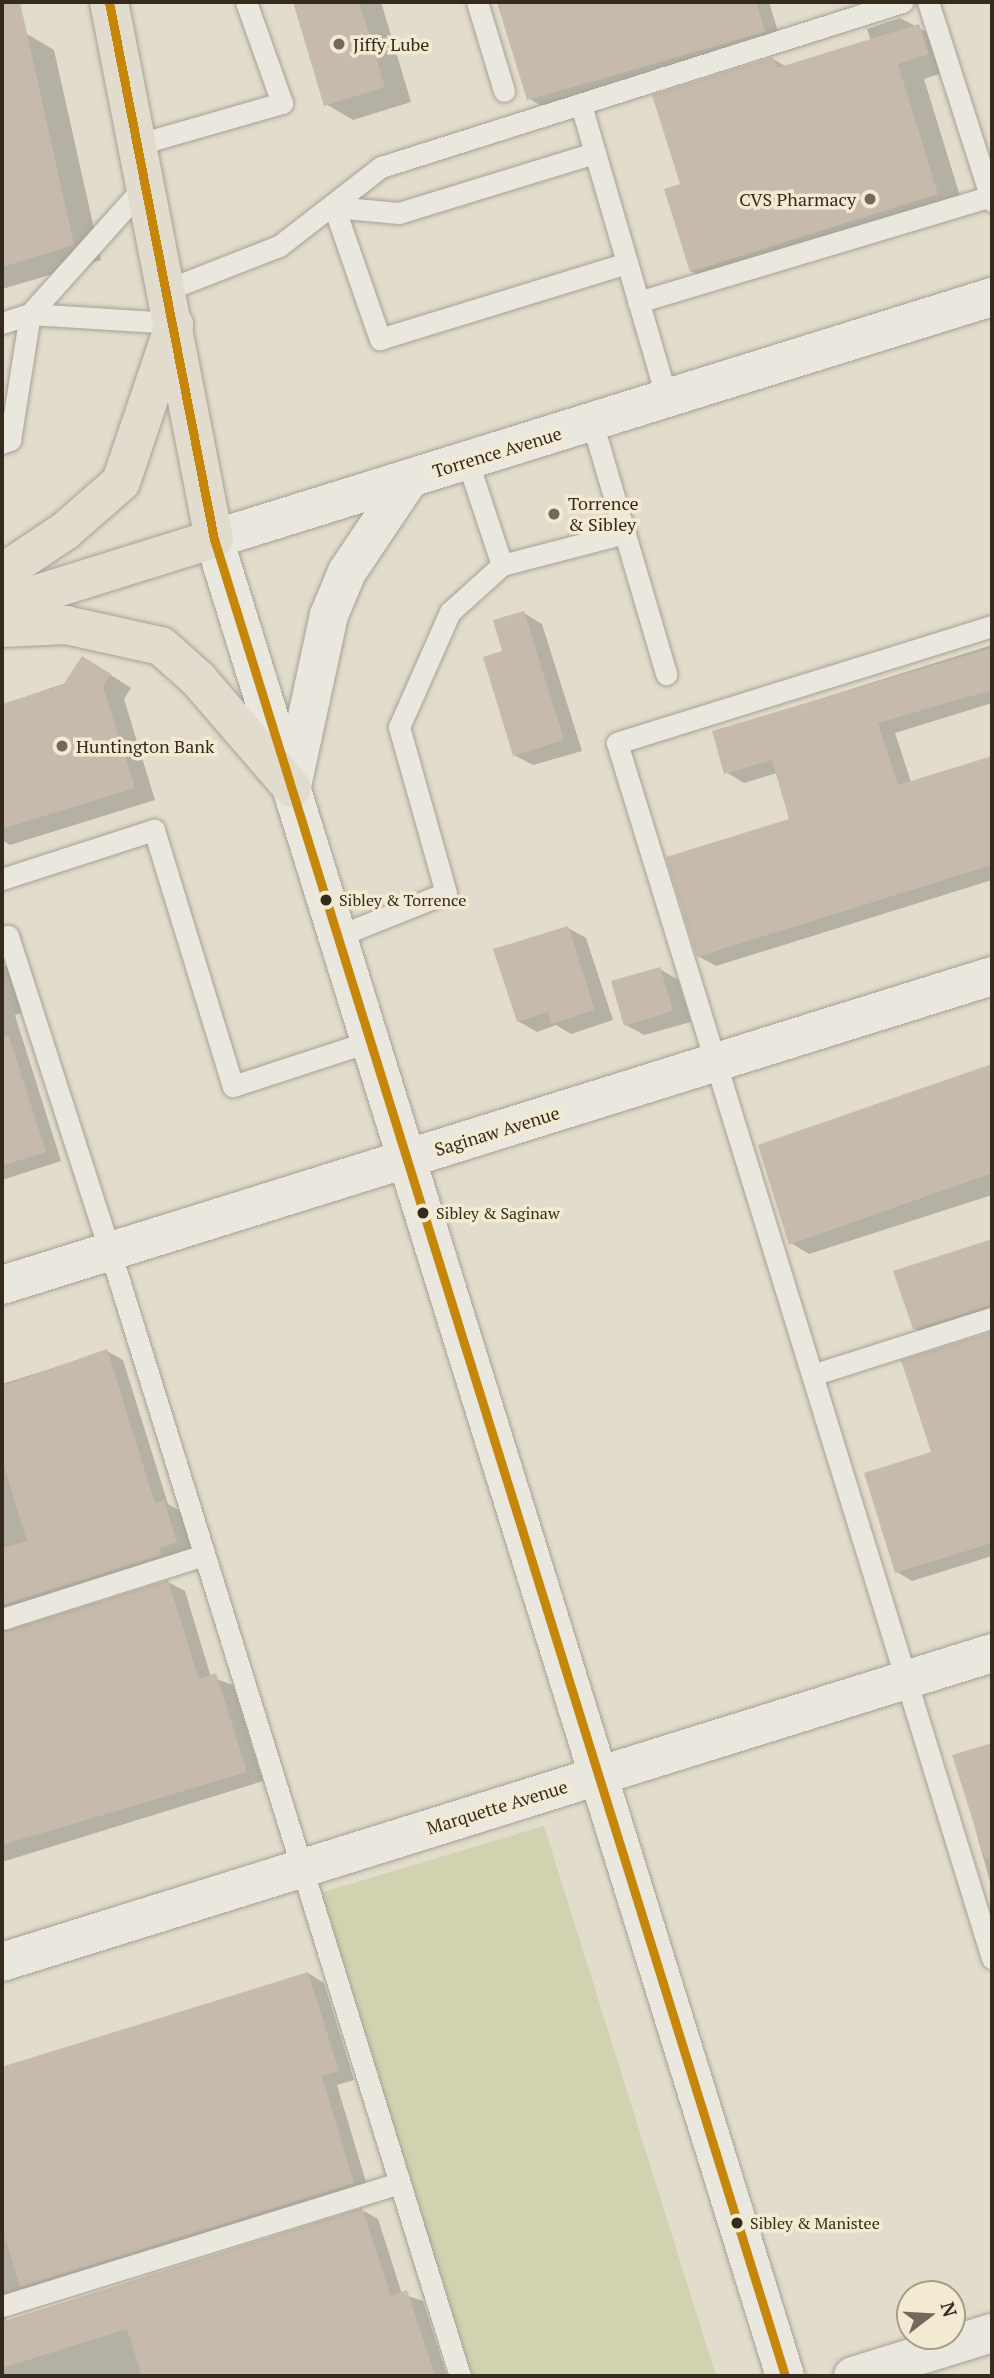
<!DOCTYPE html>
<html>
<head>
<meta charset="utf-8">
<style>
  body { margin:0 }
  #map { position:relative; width:994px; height:2378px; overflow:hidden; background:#e2dccc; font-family:"PT Serif",serif }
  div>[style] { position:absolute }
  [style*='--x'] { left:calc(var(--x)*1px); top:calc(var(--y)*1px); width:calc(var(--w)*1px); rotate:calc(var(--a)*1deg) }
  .green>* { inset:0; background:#d1d2af }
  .shadow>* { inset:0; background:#0003 }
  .building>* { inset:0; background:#c6baad }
  .roads { filter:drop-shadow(0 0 2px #a7a196) drop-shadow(0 0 2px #a7a196) }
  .service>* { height:21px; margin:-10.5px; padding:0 10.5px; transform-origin:10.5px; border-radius:10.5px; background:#eae7de }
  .minor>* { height:38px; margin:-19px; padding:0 19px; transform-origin:19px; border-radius:19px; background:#eae7de }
  .secondary>* { height:38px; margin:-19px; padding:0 19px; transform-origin:19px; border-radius:19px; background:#eae7de }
  .primary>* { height:38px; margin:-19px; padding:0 19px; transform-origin:19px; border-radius:19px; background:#e2dccf }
  .bus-1>* { height:9px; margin:-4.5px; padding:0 4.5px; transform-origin:4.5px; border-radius:4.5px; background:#c68708 }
  .dots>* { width:19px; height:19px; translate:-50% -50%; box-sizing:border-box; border:4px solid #f3ead2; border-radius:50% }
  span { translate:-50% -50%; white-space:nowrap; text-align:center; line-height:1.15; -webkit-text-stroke:7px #f3ead2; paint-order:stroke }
  .bus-label { font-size:16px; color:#352a1e }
  .left { translate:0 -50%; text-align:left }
  .poi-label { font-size:18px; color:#352a1e }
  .right { translate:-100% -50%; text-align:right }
  .street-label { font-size:18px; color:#352a1e }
  .frame { position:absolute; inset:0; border:4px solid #352a1e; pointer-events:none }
  .north { position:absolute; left:896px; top:2280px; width:70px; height:70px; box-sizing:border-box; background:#f3ead2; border:2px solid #a79d8a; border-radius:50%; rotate:73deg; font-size:19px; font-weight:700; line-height:28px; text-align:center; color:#352a1e }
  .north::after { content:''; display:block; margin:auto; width:24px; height:32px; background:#72685b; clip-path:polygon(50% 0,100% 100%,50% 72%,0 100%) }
</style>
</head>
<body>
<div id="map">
  <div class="green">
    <i style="clip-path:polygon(544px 1826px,716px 2376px,468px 2376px,317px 1894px)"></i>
  </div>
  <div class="shadow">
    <i style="clip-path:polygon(295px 2px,381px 2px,411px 102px,353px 120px,326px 104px)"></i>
    <i style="clip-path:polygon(497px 2px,769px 2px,781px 41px,545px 108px,528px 98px)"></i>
    <i style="clip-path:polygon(900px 18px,946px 42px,955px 69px,924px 79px,964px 209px,718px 286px,691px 271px,682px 186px,773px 59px,787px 67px,871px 41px,867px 29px)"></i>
    <i style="clip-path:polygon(27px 34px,54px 50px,101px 260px,2px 289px,2px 42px)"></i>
    <i style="clip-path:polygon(524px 613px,542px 624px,582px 751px,533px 765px,514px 755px,504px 652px)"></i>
    <i style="clip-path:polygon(992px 645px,992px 703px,895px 733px,911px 782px,992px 757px,992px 880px,716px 966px,698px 956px,791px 820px,777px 773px,744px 783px,726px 772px,714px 732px)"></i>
    <i style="clip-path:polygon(103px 670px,131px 688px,124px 699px,155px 800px,10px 845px,2px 840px,2px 705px)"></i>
    <i style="clip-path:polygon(568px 928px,586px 938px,613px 1020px,571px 1034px,556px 1025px,537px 1032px,518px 1021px)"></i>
    <i style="clip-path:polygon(2px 964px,14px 972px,26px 1011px,15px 1015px,61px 1161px,2px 1180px)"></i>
    <i style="clip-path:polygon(660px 969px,678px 980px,691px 1022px,644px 1035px,626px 1025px)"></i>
    <i style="clip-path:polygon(992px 1066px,992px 1195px,809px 1254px,791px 1243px,760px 1146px)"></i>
    <i style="clip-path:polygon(992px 1242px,992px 1317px,930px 1337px,914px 1328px,896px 1272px)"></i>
    <i style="clip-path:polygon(992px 1334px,992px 1556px,912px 1581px,897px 1572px,933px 1454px,904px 1362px)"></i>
    <i style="clip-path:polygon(107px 1351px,123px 1360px,168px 1504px,180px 1511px,192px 1551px,14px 1615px,6px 1633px,168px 1582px,185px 1591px,211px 1677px,233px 1685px,263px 1781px,2px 1862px,2px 1384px)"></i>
    <i style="clip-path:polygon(992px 1744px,992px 1889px,955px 1756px)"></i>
    <i style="clip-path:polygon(308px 1973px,324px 1983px,354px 2080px,337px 2085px,369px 2192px,14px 2302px,5px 2321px,362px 2210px,378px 2219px,402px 2294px,423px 2301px,447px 2376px,2px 2376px,2px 2067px)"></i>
  </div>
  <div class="building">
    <i style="clip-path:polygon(2px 2px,20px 2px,74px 245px,2px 267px)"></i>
    <i style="clip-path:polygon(293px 2px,359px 2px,385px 87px,324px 106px)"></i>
    <i style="clip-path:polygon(497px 2px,756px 2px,765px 32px,527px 100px)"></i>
    <i style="clip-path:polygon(919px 24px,929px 54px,898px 64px,938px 194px,690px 272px,664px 189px,680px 184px,652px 95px,773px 57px,777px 68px)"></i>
    <i style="clip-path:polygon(524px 611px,564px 740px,513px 756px,483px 657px,502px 651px,493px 620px)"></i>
    <i style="clip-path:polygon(992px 648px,992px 690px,878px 723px,898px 785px,992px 756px,992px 865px,697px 957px,666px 857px,789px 819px,772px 760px,724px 774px,712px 731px)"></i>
    <i style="clip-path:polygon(82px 656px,111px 674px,103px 686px,135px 788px,2px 829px,2px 704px,63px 685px)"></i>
    <i style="clip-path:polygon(568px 926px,595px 1010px,551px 1024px,548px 1012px,517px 1022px,493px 949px)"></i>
    <i style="clip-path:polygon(660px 967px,673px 1011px,624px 1026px,611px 981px)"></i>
    <i style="clip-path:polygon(9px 1036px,46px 1152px,2px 1166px,2px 1037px)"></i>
    <i style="clip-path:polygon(992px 1064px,992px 1173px,789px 1245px,758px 1145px)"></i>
    <i style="clip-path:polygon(992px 1239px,992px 1305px,913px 1329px,893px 1271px)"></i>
    <i style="clip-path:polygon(992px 1332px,992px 1543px,895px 1573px,864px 1473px,931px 1452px,901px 1360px)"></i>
    <i style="clip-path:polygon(107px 1349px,155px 1503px,164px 1500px,177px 1542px,159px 1548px,161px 1555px,2px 1605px,2px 1548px,27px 1541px,2px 1460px,2px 1386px)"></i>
    <i style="clip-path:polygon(168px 1580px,199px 1679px,216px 1673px,247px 1772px,2px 1845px,2px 1632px)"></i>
    <i style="clip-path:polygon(992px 1743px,992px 1857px,985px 1858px,952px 1755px)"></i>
    <i style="clip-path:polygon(308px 1972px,339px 2071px,322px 2076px,354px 2183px,20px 2287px,2px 2228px,2px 2067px)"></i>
    <i style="clip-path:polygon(362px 2208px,391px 2296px,407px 2290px,435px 2376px,142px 2376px,127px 2329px,2px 2368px,2px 2322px)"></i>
  </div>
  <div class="roads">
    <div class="service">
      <i style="--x:477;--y:2;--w:93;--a:73.1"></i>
      <i style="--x:928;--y:2;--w:209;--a:72.2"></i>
      <i style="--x:581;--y:105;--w:306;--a:73.7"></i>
      <i style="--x:139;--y:144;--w:149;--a:-16"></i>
      <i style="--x:282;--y:103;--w:107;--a:-109.6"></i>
      <i style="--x:334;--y:207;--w:140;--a:70.8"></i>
      <i style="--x:380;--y:339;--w:258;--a:-17.1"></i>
      <i style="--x:334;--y:207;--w:65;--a:5.3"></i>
      <i style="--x:399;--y:213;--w:204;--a:-17.1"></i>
      <i style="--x:169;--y:289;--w:118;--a:-21.4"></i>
      <i style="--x:279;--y:246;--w:129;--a:-37.8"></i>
      <i style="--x:381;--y:167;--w:547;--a:-17.57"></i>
      <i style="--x:638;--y:302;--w:369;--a:-16.7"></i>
      <i style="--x:2;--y:323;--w:29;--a:-18"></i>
      <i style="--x:30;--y:314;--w:145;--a:3.6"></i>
      <i style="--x:592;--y:422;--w:263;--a:73.6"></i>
      <i style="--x:2;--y:443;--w:9;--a:-21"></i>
      <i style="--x:10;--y:440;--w:128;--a:-81"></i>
      <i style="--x:30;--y:314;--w:177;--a:-48.2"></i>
      <i style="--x:502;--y:565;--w:127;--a:-14.6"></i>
      <i style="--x:992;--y:626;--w:393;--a:162.7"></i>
      <i style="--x:617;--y:743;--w:1272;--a:72.85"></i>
      <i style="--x:2;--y:879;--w:160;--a:-17.9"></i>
      <i style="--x:154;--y:830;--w:268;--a:72.9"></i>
      <i style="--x:233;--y:1086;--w:145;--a:-18.1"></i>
      <i style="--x:338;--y:936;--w:116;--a:-21.7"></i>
      <i style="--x:446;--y:893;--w:173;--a:-105.8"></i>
      <i style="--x:399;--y:727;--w:126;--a:-66.1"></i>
      <i style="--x:450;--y:612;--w:70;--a:-42.1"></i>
      <i style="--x:502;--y:565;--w:111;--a:-108.4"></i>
      <i style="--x:2;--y:938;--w:6;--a:-18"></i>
      <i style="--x:8;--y:936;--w:331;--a:72.1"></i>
      <i style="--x:110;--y:1251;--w:1178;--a:72.72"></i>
      <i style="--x:812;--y:1375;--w:189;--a:-17.6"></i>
      <i style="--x:2;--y:1619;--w:212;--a:-17.6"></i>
      <i style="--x:2;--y:2306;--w:416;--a:-17.2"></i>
    </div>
    <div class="minor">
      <i style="--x:2;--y:1285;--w:1037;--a:-17.33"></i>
      <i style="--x:2;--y:1962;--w:1037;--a:-17.33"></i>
      <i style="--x:853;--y:2376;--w:145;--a:-17.2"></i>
    </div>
    <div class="secondary">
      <i style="--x:292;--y:786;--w:175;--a:-77.8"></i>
      <i style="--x:329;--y:615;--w:47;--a:-67.3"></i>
      <i style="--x:347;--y:572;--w:113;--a:-56.2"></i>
      <i style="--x:785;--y:2376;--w:1924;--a:-107.27"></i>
      <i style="--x:214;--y:539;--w:815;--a:-17.28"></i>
    </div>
    <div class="primary">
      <i style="--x:2;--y:573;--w:76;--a:-33.7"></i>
      <i style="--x:65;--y:531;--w:74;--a:-41.2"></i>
      <i style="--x:121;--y:482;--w:166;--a:-71.3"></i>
      <i style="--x:2;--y:605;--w:222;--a:-17.3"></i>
      <i style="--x:214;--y:539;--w:547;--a:-101.06"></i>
      <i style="--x:2;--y:628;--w:64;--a:-2.7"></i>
      <i style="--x:66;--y:625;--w:97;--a:12.5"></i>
      <i style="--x:161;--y:646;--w:50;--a:41.7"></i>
      <i style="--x:198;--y:679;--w:144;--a:49.2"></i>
    </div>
  </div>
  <div class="bus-1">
    <i style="--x:109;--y:2;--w:547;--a:78.94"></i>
    <i style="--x:214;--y:539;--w:1924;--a:72.73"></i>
  </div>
  <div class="dots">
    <i style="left:339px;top:44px;background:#72685b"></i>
    <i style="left:870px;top:199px;background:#72685b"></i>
    <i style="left:554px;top:514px;background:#72685b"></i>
    <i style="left:62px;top:746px;background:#72685b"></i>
    <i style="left:326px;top:900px;background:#352a1e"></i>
    <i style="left:423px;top:1213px;background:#352a1e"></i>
    <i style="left:737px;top:2223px;background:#352a1e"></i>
  </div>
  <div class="bus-label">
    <span class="left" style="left:339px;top:900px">Sibley &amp; Torrence</span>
    <span class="left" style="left:436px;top:1213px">Sibley &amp; Saginaw</span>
    <span class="left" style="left:750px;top:2223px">Sibley &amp; Manistee</span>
  </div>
  <div class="poi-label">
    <span class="left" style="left:353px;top:44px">Jiffy Lube</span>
    <span class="right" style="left:856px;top:199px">CVS Pharmacy</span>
    <span class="left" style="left:568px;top:514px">Torrence<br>&amp; Sibley</span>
    <span class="left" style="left:76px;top:746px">Huntington Bank</span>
  </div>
  <div class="street-label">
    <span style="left:497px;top:452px;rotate:-17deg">Torrence Avenue</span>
    <span style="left:497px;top:1131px;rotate:-17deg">Saginaw Avenue</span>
    <span style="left:497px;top:1807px;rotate:-17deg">Marquette Avenue</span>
  </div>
  <div class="frame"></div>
  <div class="north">N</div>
</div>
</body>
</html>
